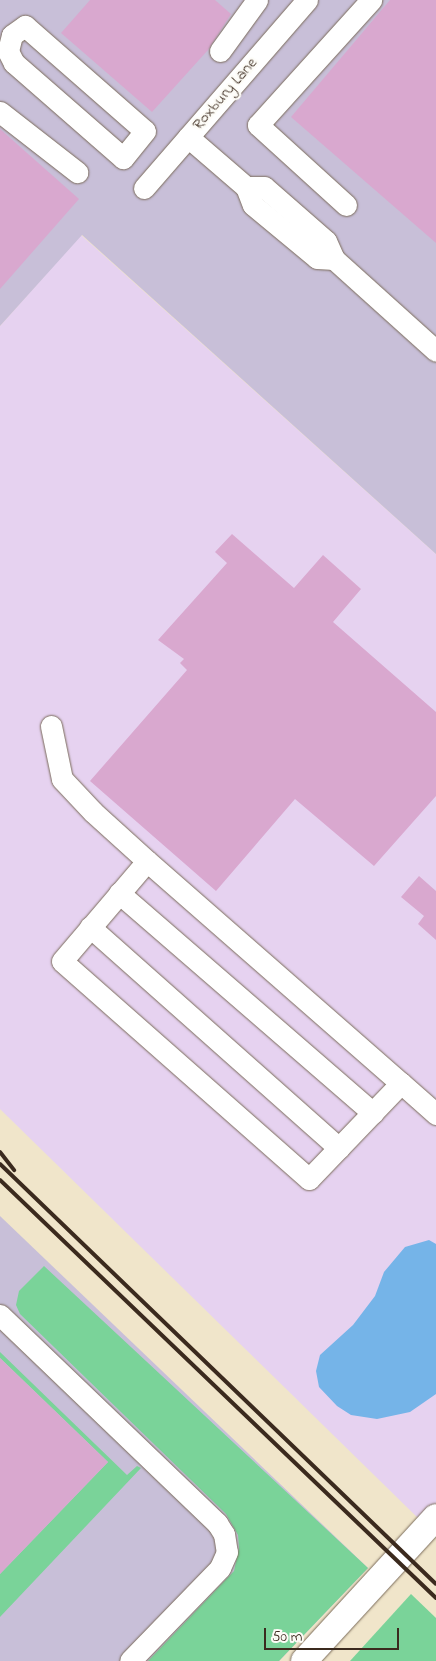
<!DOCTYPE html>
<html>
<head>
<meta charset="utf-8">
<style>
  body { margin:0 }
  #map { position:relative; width:436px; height:1661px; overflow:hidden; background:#f0e5ca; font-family:"Indie Flower",sans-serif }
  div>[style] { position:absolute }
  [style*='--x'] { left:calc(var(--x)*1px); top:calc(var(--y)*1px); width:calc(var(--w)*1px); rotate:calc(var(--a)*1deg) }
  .built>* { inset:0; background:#e6d2f0 }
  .industrial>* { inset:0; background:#c8bfd8 }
  .green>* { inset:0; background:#7ad399 }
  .water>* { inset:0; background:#75b4e8 }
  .building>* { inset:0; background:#d9a8cf }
  .roads { filter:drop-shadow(0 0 1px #7a6b5a) drop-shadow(0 0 1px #7a6b5a) }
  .minor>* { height:21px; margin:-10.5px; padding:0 10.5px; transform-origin:10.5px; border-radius:10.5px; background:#fff }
  .major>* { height:26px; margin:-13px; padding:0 13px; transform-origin:13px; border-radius:13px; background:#fff }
  .rail>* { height:4px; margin:-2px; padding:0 2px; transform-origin:2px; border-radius:2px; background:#3b2a1e }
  span { translate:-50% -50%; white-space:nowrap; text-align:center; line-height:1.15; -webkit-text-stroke:4.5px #fdfcf7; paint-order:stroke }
  .street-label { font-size:16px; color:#3b2a1e }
  .scale { position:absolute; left:264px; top:1628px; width:135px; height:22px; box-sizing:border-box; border:2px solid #3b2a1e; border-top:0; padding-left:6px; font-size:15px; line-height:18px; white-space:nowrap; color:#3b2a1e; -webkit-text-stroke:4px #fdfcf7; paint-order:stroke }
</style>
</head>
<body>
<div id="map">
  <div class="built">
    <i style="clip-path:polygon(81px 235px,436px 554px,436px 1503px,420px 1520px,0 1109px,0 326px)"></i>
  </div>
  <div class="industrial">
    <i style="clip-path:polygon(0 0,436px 0,436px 554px,82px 235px,0 326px)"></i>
    <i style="clip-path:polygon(0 1216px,368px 1568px,279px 1661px,0 1661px)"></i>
  </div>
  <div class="green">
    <i style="clip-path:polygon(44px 1266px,368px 1568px,279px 1661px,148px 1661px,234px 1571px,239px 1548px,238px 1535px,226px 1514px,20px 1314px,16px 1305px,19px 1291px)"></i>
    <i style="clip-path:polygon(0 1352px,127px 1475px,137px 1466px,141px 1468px,0 1617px,0 1574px,108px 1462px,0 1358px)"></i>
    <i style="clip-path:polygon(411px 1594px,436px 1618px,436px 1661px,350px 1661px)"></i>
  </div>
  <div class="water">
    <i style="clip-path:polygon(429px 1240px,436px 1244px,436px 1394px,410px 1412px,377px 1419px,351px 1415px,337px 1406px,319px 1387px,316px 1371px,320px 1355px,353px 1325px,375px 1296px,384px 1272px,405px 1247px)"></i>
  </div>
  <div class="building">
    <i style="clip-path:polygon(90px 0,215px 0,231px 14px,208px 50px,152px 112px,61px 33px)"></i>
    <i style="clip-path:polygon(390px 0,436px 0,436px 243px,291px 117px)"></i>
    <i style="clip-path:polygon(0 129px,79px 199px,0 289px)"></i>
    <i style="clip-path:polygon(232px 534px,294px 588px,323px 555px,361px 589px,333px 622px,436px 712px,436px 796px,374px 866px,295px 799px,216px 891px,90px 781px,187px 670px,180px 663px,184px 659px,158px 640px,227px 563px,215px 552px)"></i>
    <i style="clip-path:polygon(419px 876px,436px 891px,436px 940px,418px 924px,424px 916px,401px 897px)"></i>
    <i style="clip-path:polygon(0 1358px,108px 1462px,0 1574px)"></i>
  </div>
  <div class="roads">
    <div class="minor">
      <i style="--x:25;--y:26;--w:159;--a:41.2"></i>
      <i style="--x:145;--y:131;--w:35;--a:129"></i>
      <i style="--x:123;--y:158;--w:145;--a:-138.9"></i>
      <i style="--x:14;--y:63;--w:13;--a:-117"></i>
      <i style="--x:8;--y:51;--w:16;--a:-76"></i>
      <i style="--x:12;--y:35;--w:16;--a:-35"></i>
      <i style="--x:220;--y:51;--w:63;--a:-54"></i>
      <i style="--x:0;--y:112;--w:98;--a:37.9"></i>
      <i style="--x:188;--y:137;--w:77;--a:40.8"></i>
      <i style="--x:246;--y:187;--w:19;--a:69"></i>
      <i style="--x:253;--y:205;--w:83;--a:39.6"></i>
      <i style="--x:317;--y:258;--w:17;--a:3"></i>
      <i style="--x:246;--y:187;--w:18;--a:0"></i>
      <i style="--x:264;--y:187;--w:82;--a:41.1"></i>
      <i style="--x:326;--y:241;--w:20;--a:66"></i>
      <i style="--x:334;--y:259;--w:137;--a:42"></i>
      <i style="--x:144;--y:188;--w:249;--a:-49.1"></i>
      <i style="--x:346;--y:205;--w:119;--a:-137.7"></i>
      <i style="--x:258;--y:125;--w:169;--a:-47.9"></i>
      <i style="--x:51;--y:726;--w:54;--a:78.3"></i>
      <i style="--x:62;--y:779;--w:45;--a:46.8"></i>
      <i style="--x:93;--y:812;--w:73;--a:42.2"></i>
      <i style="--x:119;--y:893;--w:336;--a:40.9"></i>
      <i style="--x:90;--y:927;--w:333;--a:41.6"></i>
      <i style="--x:401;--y:1083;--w:133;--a:133.8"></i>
      <i style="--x:309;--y:1179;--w:329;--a:-138.6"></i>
      <i style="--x:62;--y:961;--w:131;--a:-49.6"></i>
      <i style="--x:147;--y:861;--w:337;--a:41.2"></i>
      <i style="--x:401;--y:1083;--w:47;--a:41.5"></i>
      <i style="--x:0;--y:1315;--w:301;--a:43.8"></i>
      <i style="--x:217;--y:1523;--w:13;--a:58"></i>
      <i style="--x:224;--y:1534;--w:18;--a:81"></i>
      <i style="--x:227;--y:1552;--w:17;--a:114"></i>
      <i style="--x:220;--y:1568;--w:129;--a:134.1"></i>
    </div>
    <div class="major">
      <i style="--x:304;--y:1661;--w:195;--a:-47.5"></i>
    </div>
  </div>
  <div class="rail">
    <i style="--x:0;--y:1152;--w:23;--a:52"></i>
    <i style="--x:0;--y:1164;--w:605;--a:43.93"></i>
    <i style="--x:0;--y:1180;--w:604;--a:43.79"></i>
  </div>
  <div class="street-label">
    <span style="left:225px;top:94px;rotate:-49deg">Roxbury Lane</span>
  </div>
  <div class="scale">50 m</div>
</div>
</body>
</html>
